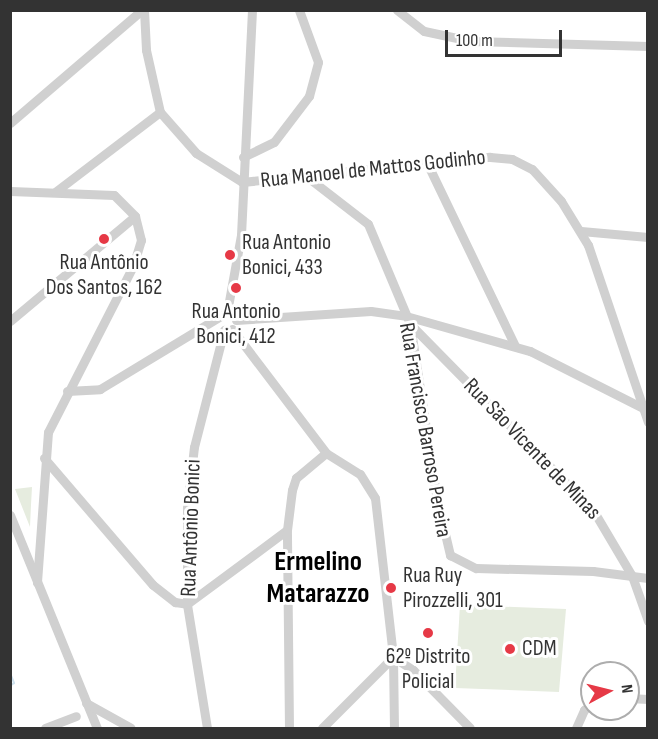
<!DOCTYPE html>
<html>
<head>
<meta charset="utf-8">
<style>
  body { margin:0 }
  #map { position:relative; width:658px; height:739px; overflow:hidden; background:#fff; font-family:"Sofia Sans Condensed",sans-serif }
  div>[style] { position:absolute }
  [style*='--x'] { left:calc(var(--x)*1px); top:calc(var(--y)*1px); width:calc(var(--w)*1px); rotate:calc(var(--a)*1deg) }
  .green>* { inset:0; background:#e6ecdf }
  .stream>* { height:2px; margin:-1px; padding:0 1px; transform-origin:1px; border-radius:1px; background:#cfe2ee }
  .minor>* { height:9px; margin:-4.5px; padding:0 4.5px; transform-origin:4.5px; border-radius:4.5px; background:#d0d0d0 }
  .dots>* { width:16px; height:16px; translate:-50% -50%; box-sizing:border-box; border:3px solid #fff; border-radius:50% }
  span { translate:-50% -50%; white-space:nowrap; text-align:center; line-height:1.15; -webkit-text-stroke:6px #fff; paint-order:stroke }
  .street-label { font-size:22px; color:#333 }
  .poi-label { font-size:22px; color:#333 }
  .left { translate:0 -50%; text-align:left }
  .district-label { font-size:28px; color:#000; font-weight:700 }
  .frame { position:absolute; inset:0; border:12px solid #333; pointer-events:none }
  .north { position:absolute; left:580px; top:661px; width:60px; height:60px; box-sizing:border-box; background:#fff; border:2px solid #adadad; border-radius:50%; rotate:83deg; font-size:16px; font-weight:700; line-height:24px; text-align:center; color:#333 }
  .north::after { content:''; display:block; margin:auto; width:21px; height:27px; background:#e63946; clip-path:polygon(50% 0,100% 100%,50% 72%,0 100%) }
  .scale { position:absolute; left:445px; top:30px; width:117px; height:27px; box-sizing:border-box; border:3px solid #333; border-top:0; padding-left:8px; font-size:18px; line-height:21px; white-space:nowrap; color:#333; -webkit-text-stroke:4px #fff; paint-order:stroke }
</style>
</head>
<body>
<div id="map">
  <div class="green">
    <i style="clip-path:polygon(32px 487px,31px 505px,30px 527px,15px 489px)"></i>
    <i style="clip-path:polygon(460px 605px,566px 609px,559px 692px,455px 688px)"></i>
  </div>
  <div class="stream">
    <i style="--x:10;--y:673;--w:11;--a:68"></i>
    <i style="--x:14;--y:683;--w:5;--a:143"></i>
  </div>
  <div class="minor">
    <i style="--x:144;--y:10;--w:40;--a:87.1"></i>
    <i style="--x:146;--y:50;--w:64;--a:77.3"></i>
    <i style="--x:160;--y:112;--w:55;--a:48.7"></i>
    <i style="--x:196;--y:153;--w:54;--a:32.2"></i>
    <i style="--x:242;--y:182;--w:249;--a:-5.8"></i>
    <i style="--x:490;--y:157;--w:22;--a:5"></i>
    <i style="--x:512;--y:159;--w:22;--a:27"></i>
    <i style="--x:532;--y:169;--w:43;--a:47.8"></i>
    <i style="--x:561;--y:201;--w:52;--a:58.5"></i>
    <i style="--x:588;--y:245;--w:187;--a:71.3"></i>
    <i style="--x:397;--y:10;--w:34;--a:38"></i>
    <i style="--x:424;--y:31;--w:48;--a:12"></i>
    <i style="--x:471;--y:41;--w:177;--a:1.6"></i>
    <i style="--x:10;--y:123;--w:174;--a:-40.6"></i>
    <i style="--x:243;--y:157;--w:34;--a:-26"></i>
    <i style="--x:274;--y:142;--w:58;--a:-52.7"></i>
    <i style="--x:309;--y:96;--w:35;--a:-75"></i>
    <i style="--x:318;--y:62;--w:55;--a:-110.1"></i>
    <i style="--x:427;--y:163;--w:203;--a:64.3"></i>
    <i style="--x:306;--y:176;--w:78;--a:37.7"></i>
    <i style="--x:368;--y:224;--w:108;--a:67.2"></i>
    <i style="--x:410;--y:324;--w:178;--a:81.3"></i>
    <i style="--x:437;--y:500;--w:57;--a:76.7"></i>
    <i style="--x:450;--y:555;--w:29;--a:27"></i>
    <i style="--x:476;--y:568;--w:117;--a:1.5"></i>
    <i style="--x:593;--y:571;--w:55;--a:7.3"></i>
    <i style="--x:10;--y:191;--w:104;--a:2.2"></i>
    <i style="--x:114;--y:195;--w:30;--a:45"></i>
    <i style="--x:135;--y:216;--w:25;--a:76"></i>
    <i style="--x:141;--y:240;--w:27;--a:107"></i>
    <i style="--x:133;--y:266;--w:186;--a:117.1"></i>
    <i style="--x:48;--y:432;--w:151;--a:94.2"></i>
    <i style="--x:55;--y:192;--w:132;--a:-37.3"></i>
    <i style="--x:581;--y:231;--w:67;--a:5.1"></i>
    <i style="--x:236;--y:320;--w:135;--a:-3.8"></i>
    <i style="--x:371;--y:311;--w:35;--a:8"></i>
    <i style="--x:406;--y:316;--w:129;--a:15.8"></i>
    <i style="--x:530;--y:351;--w:127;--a:26.8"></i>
    <i style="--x:10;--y:321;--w:163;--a:-40"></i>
    <i style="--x:410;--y:324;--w:261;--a:45.5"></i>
    <i style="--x:593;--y:510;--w:77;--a:59.4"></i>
    <i style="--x:632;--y:576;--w:48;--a:70.4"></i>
    <i style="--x:232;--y:329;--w:156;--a:52.8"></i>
    <i style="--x:326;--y:453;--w:40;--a:32"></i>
    <i style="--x:360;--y:474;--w:28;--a:58"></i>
    <i style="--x:375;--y:498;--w:160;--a:83.5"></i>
    <i style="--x:393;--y:657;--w:71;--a:89.2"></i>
    <i style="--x:67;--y:391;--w:33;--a:-3"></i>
    <i style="--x:100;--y:389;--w:149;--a:-31.2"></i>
    <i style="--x:227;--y:312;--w:78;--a:-79.7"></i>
    <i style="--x:241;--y:235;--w:225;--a:-87.2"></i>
    <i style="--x:44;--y:458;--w:167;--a:49.4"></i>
    <i style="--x:153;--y:585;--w:28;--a:38"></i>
    <i style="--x:175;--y:602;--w:12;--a:9"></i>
    <i style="--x:187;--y:604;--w:124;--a:-36.5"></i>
    <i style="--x:10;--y:515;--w:230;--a:67.8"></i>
    <i style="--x:628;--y:698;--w:20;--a:3"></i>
    <i style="--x:86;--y:703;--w:51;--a:29.1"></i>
    <i style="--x:45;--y:728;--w:33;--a:-21"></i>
    <i style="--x:207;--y:728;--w:126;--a:-99.2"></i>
    <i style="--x:187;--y:604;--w:96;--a:-90"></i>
    <i style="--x:187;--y:508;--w:61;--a:-83.5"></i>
    <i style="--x:194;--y:447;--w:121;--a:-75.6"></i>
    <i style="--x:289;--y:728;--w:198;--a:-90.6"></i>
    <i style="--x:287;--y:530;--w:40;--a:-82.9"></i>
    <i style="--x:292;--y:490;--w:13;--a:-72"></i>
    <i style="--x:296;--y:478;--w:39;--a:-40"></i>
    <i style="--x:322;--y:728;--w:100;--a:-45"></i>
    <i style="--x:393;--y:657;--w:24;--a:33"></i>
    <i style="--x:413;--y:670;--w:81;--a:45.5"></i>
    <i style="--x:576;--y:728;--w:20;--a:-66"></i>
    <i style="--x:584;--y:710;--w:10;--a:-37"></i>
  </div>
  <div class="dots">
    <i style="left:104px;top:239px;background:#e63946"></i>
    <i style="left:230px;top:255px;background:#e63946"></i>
    <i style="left:236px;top:288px;background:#e63946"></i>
    <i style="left:391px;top:588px;background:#e63946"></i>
    <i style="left:428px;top:633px;background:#e63946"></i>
    <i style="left:510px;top:649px;background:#e63946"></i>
  </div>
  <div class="street-label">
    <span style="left:373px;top:169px;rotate:-6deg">Rua Manoel de Mattos Godinho</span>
    <span style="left:425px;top:430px;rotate:80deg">Rua Francisco Barroso Pereira</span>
    <span style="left:532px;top:449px;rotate:46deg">Rua São Vicente de Minas</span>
    <span style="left:191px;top:528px;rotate:-88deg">Rua Antônio Bonici</span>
  </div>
  <div class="poi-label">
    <span class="left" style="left:242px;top:255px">Rua Antonio<br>Bonici, 433</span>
    <span style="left:104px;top:275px">Rua Antônio<br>Dos Santos, 162</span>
    <span style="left:236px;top:324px">Rua Antonio<br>Bonici, 412</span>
    <span class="left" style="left:403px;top:588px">Rua Ruy<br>Pirozzelli, 301</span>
    <span class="left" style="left:522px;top:649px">CDM</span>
    <span style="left:428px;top:669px">62º Distrito<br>Policial</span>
  </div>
  <div class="district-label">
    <span style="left:318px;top:578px">Ermelino<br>Matarazzo</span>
  </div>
  <div class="frame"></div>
  <div class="north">N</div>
  <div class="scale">100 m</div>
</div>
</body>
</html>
